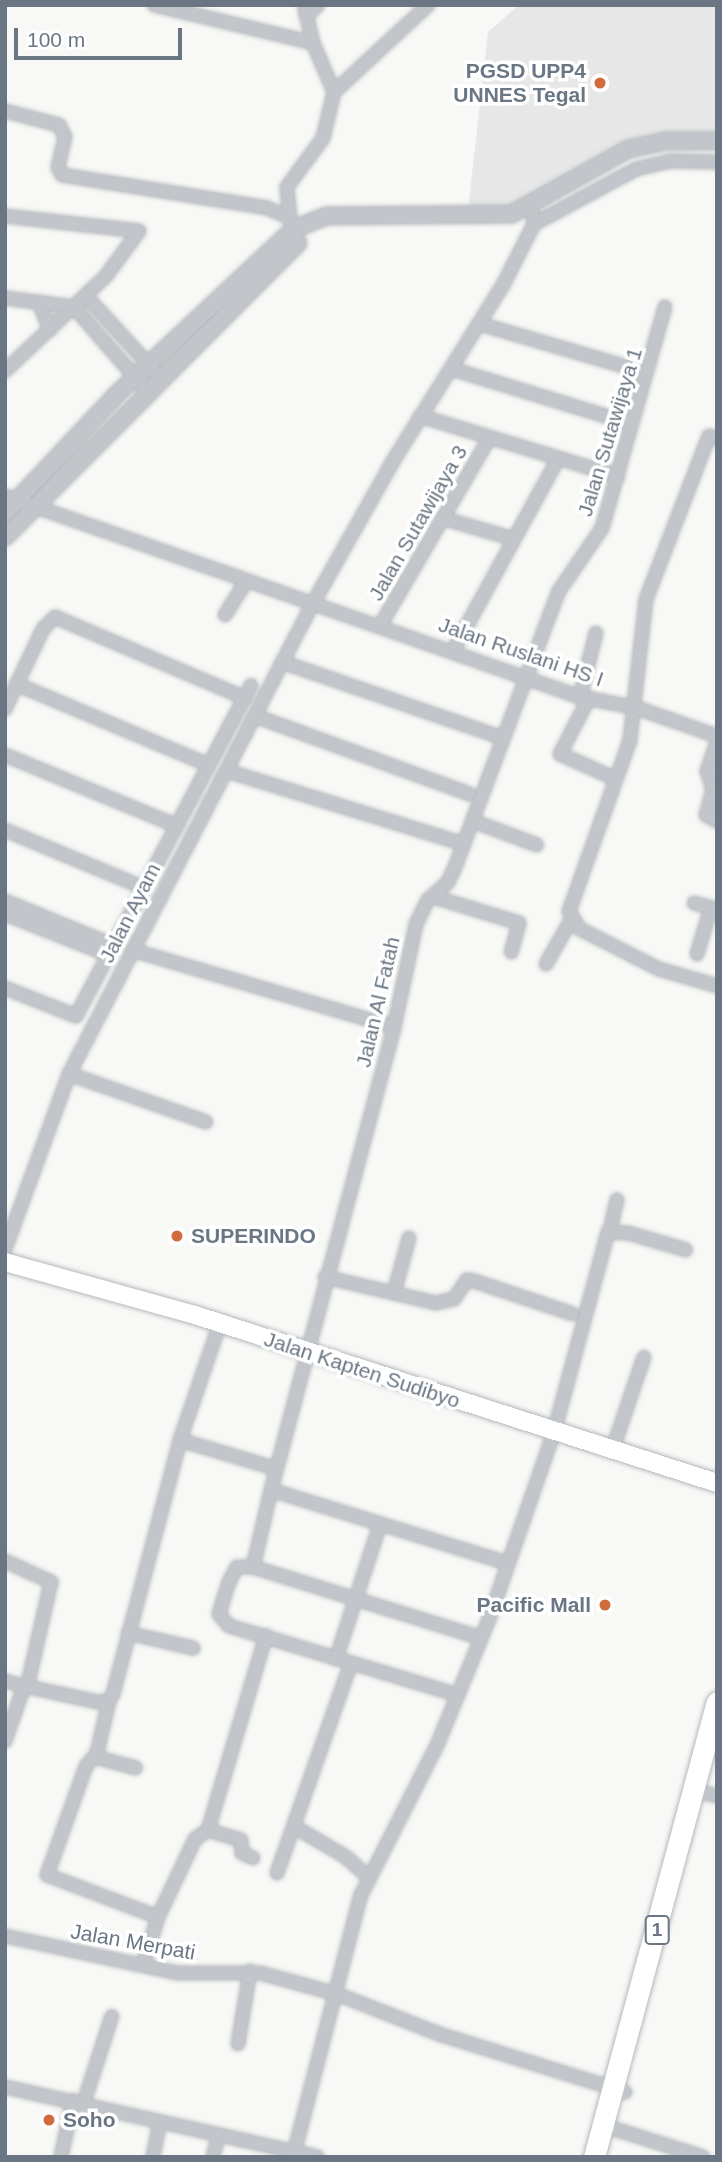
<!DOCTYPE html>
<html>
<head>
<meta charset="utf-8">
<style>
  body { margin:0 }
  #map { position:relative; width:722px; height:2162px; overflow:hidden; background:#f8f8f6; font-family:Helvetica,sans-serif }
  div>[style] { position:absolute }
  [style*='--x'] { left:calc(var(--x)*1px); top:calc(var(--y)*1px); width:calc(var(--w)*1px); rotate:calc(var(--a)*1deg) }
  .built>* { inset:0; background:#e6e7e6 }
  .roads { filter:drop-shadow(0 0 2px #b5b9bd) drop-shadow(0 0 2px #b5b9bd) }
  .minor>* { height:12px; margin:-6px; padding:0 6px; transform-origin:6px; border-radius:6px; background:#c2c5c9 }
  .tertiary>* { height:16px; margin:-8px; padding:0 8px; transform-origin:8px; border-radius:8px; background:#c2c5c9 }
  .secondary>* { height:18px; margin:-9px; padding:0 9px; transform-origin:9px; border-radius:9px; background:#fff }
  .trunk>* { height:21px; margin:-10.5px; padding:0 10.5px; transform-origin:10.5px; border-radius:10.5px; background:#fff }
  .dots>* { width:19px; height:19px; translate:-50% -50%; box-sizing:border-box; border:4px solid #fff; border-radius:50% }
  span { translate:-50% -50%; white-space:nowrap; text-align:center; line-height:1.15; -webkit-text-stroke:7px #fff; paint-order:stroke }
  .shield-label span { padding:2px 5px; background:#fff; border:2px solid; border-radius:5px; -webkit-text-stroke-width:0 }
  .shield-label { font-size:19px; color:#6a7684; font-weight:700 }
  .poi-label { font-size:21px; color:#6a7684; font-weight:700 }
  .right { translate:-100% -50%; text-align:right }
  .left { translate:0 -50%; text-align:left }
  .street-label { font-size:21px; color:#6a7684 }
  .frame { position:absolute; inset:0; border:7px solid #6a7684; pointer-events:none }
  .scale { position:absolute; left:14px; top:28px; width:168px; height:32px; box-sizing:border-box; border:4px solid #6a7684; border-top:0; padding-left:9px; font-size:21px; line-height:24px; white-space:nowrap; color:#6a7684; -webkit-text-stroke:5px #fff; paint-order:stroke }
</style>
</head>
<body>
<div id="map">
  <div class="built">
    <i style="clip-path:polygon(519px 5px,717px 5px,717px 134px,629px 147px,521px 209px,468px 210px,488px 32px)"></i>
  </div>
  <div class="roads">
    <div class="minor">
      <i style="--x:154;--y:5;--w:163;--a:13.4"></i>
      <i style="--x:306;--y:16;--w:16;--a:-43"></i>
      <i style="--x:334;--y:92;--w:128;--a:-42.8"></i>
      <i style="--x:5;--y:111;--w:56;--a:14.5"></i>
      <i style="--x:59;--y:125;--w:13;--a:63"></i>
      <i style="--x:65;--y:137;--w:31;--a:103"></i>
      <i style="--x:58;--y:167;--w:9;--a:63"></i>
      <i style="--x:62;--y:175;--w:208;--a:9.1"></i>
      <i style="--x:267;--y:208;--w:25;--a:23"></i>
      <i style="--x:290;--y:218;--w:18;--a:74"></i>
      <i style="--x:5;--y:216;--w:135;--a:6.4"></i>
      <i style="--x:139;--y:231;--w:56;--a:126.3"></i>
      <i style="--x:106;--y:276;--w:139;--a:136.8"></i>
      <i style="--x:290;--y:218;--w:31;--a:-96"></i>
      <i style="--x:287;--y:187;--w:61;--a:-53.7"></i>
      <i style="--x:323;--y:138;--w:47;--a:-76.6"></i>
      <i style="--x:334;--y:92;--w:53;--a:-113.2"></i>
      <i style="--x:313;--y:43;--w:39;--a:-103"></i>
      <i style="--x:534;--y:224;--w:116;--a:-28.3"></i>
      <i style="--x:636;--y:169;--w:35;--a:-13"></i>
      <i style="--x:670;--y:161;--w:47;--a:1.2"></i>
      <i style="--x:86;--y:296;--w:111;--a:47.6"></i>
      <i style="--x:5;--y:298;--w:70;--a:7.4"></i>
      <i style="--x:74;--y:307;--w:111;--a:49"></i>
      <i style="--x:39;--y:302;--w:30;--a:69"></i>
      <i style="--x:480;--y:324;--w:168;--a:16.3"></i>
      <i style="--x:452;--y:369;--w:181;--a:17"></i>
      <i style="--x:420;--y:416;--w:207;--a:16.9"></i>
      <i style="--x:717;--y:438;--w:8;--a:-166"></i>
      <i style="--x:709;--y:436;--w:175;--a:111.1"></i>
      <i style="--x:646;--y:599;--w:142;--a:96.5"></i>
      <i style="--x:630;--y:740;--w:182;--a:109.6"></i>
      <i style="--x:569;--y:911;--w:21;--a:59"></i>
      <i style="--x:580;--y:929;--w:89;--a:26.9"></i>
      <i style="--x:659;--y:969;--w:60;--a:16.3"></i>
      <i style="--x:5;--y:496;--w:609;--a:19.27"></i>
      <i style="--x:580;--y:697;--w:58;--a:10.9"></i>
      <i style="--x:637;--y:708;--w:85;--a:19.3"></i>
      <i style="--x:442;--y:518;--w:75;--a:16.3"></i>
      <i style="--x:225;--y:615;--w:38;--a:-58"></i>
      <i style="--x:380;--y:626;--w:216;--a:-59.8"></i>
      <i style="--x:454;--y:649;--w:217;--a:-61.3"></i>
      <i style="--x:282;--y:662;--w:234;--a:19"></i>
      <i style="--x:16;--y:684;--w:209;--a:22.8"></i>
      <i style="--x:580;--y:697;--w:66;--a:-76"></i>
      <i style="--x:589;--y:698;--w:63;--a:117.4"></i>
      <i style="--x:560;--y:754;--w:61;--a:24.1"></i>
      <i style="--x:5;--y:709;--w:89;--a:-64.6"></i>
      <i style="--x:43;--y:629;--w:17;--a:-45"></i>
      <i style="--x:55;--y:617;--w:207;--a:23.1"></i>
      <i style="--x:255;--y:716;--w:228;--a:20"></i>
      <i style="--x:717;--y:742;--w:31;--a:109"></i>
      <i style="--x:707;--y:771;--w:19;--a:72"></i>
      <i style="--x:713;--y:789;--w:27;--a:105"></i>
      <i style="--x:706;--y:815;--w:13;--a:29"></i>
      <i style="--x:5;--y:755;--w:186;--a:22.4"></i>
      <i style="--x:227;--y:771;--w:248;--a:17.1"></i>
      <i style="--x:473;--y:821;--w:68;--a:20.6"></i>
      <i style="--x:5;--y:830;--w:151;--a:22.6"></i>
      <i style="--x:434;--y:897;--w:89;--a:17"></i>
      <i style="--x:519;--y:923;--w:30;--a:105"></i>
      <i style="--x:5;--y:901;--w:117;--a:22.2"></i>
      <i style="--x:694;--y:903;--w:23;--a:15"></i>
      <i style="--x:5;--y:914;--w:112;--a:21.5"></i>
      <i style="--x:132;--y:950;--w:273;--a:16.4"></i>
      <i style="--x:697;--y:954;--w:48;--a:-73.1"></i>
      <i style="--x:546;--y:964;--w:51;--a:-60.4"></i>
      <i style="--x:5;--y:988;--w:76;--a:21.5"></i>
      <i style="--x:76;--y:1016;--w:374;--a:-62.1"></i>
      <i style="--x:69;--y:1074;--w:145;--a:19.3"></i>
      <i style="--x:610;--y:1230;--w:31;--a:-77"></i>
      <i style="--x:5;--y:1249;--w:186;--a:-69.9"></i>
      <i style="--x:69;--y:1074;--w:528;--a:-62.61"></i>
      <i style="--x:312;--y:605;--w:165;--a:-60.6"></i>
      <i style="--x:393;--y:461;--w:208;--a:-58"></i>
      <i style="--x:503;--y:285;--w:68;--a:-63.1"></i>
      <i style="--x:534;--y:224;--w:17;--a:-97"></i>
      <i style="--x:325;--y:1277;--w:114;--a:13.2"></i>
      <i style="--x:436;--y:1303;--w:18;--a:-13"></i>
      <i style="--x:454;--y:1299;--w:23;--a:-56"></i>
      <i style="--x:467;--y:1280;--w:7;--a:8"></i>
      <i style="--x:474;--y:1281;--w:104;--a:18.4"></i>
      <i style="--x:394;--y:1293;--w:57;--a:-74.7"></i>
      <i style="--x:180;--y:1440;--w:98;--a:16.6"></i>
      <i style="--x:612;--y:1451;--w:99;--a:-71.2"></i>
      <i style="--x:271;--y:1490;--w:479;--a:-75.1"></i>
      <i style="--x:394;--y:1027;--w:105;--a:-77.9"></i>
      <i style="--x:416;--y:924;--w:25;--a:-64"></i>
      <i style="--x:427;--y:901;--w:28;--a:-42"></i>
      <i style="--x:448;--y:882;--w:17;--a:-65"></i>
      <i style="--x:455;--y:867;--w:295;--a:-69.4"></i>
      <i style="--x:559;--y:591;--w:76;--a:-55.7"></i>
      <i style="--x:602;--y:528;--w:230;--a:-74.1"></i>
      <i style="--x:5;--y:1561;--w:51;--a:24.5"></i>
      <i style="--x:51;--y:1582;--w:109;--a:102.8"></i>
      <i style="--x:253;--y:1567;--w:239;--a:17.3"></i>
      <i style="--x:128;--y:1633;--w:67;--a:13"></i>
      <i style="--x:336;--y:1659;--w:142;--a:-71.9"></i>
      <i style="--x:5;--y:1681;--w:20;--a:15"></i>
      <i style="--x:458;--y:1695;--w:239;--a:-163.2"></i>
      <i style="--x:229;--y:1626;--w:16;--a:-130"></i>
      <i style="--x:219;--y:1614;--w:34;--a:-73"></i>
      <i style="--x:229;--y:1582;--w:17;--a:-62"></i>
      <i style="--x:237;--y:1567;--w:16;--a:0"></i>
      <i style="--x:253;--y:1567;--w:79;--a:-76.8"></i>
      <i style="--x:271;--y:1490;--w:247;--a:17.2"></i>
      <i style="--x:109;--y:1701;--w:53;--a:103"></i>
      <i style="--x:97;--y:1753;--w:17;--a:130"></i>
      <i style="--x:86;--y:1766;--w:116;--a:109.7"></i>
      <i style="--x:47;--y:1875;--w:119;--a:20.7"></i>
      <i style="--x:5;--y:1741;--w:58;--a:-70.9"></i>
      <i style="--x:24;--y:1686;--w:76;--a:12.2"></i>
      <i style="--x:98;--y:1702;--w:11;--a:-5"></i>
      <i style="--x:109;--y:1701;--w:8;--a:-60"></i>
      <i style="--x:113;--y:1694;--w:263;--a:-75.2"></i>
      <i style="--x:180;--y:1440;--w:124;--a:-71.1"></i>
      <i style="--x:95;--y:1757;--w:42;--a:15"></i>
      <i style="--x:694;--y:1791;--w:24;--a:12"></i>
      <i style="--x:295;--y:1827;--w:59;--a:30.5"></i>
      <i style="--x:346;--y:1857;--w:31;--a:42"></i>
      <i style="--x:208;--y:1830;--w:34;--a:17"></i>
      <i style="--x:241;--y:1840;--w:13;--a:86"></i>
      <i style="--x:242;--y:1853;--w:12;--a:24"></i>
      <i style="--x:277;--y:1873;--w:223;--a:-70.6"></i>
      <i style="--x:5;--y:1936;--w:176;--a:12.1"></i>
      <i style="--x:177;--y:1973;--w:83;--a:0"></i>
      <i style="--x:260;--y:1973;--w:80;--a:15.3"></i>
      <i style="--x:337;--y:1994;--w:110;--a:21.4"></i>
      <i style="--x:439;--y:2034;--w:195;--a:17.3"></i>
      <i style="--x:143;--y:1965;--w:50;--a:-72.6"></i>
      <i style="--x:158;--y:1917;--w:86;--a:-64.6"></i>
      <i style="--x:195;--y:1839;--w:16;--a:-35"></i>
      <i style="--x:208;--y:1830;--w:203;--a:-73.4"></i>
      <i style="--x:238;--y:2044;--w:74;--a:-80.7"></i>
      <i style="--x:5;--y:2087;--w:320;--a:12.6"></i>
      <i style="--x:84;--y:2102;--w:90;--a:-72"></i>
      <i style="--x:602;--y:2125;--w:106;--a:17.6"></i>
      <i style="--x:61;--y:2157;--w:58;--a:-78.1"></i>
      <i style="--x:153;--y:2157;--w:36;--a:-79"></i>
      <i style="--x:213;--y:2157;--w:21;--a:-76"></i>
      <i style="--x:293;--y:2157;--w:271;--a:-75.5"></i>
      <i style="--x:361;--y:1895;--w:170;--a:-63.1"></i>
      <i style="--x:438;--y:1743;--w:134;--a:-67.6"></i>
      <i style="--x:489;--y:1619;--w:198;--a:-70.8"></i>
      <i style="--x:554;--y:1432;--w:207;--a:-74.9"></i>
      <i style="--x:608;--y:1232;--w:20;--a:3"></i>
      <i style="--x:628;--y:1233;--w:60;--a:16.3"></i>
    </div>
    <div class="tertiary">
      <i style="--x:5;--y:513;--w:163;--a:-46.7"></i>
      <i style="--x:117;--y:394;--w:242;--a:-43"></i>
      <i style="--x:294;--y:229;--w:35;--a:-22"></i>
      <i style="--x:327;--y:216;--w:185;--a:-0.6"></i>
      <i style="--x:512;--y:214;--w:134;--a:-29.1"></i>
      <i style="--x:629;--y:149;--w:40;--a:-12"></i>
      <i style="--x:668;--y:141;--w:49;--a:0"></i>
      <i style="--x:5;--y:537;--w:415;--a:-45.1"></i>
    </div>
    <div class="secondary">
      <i style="--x:5;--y:1262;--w:197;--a:15.6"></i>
      <i style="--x:195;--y:1315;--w:548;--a:17.84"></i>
    </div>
    <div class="trunk">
      <i style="--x:594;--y:2157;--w:471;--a:-74.9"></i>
    </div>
  </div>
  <div class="dots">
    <i style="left:600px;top:83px;background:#d26b3b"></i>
    <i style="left:177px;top:1236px;background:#d26b3b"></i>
    <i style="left:605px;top:1605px;background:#d26b3b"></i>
    <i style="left:49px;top:2120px;background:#d26b3b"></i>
  </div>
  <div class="shield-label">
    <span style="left:657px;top:1930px">1</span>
  </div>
  <div class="poi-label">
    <span class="right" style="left:586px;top:83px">PGSD UPP4<br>UNNES Tegal</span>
    <span class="left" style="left:191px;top:1236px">SUPERINDO</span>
    <span class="right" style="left:591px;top:1605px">Pacific Mall</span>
    <span class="left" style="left:63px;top:2120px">Soho</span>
  </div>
  <div class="street-label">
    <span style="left:610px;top:432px;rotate:-73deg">Jalan Sutawijaya 1</span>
    <span style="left:418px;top:523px;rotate:-60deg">Jalan Sutawijaya 3</span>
    <span style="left:521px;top:652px;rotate:19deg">Jalan Ruslani HS I</span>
    <span style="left:130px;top:913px;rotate:-63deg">Jalan Ayam</span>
    <span style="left:378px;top:1002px;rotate:-77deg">Jalan Al Fatah</span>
    <span style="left:362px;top:1370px;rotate:18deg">Jalan Kapten Sudibyo</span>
    <span style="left:133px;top:1942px;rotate:10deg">Jalan Merpati</span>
  </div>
  <div class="frame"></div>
  <div class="scale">100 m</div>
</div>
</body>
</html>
